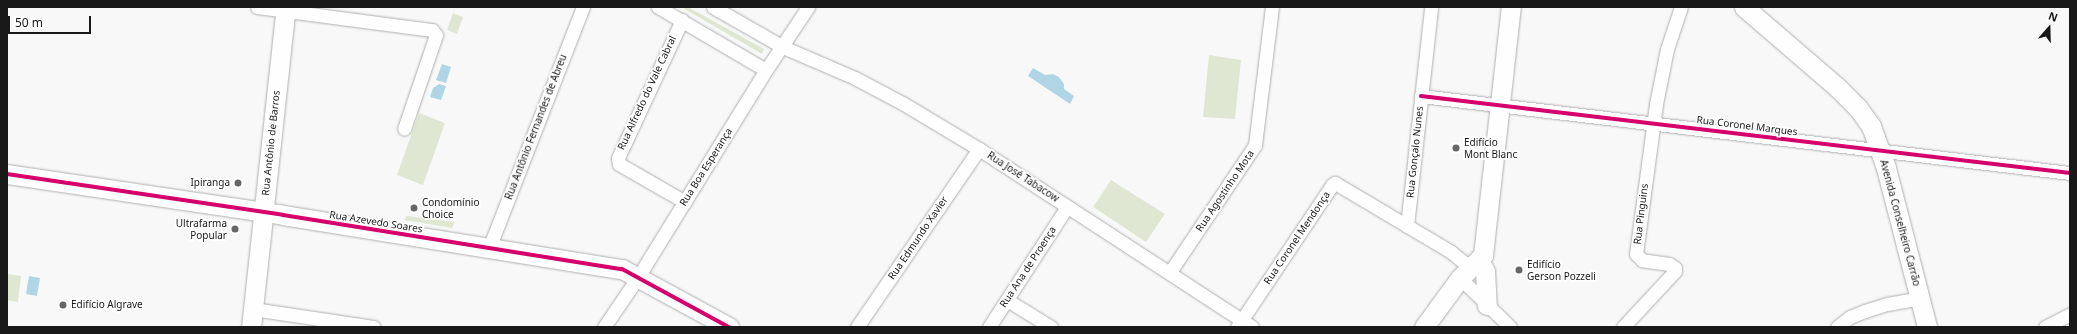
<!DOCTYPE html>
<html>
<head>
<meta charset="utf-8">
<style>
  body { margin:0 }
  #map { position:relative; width:2077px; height:334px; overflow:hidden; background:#f9f8f9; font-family:"Noto Sans",sans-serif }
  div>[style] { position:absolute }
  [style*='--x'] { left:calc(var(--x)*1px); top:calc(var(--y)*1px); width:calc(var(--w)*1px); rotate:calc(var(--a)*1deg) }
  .green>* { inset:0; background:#dfe7d3 }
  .water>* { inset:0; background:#b0d6e6 }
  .roads { filter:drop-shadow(0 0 1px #b0afb0) drop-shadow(0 0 1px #b0afb0) }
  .street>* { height:13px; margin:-6.5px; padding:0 6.5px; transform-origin:6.5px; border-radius:6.5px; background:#fefefe }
  .secondary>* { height:19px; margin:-9.5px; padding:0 9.5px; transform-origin:9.5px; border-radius:9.5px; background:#fefefe }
  .cycleway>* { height:4px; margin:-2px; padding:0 2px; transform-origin:2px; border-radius:2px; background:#d6006c }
  .dots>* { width:11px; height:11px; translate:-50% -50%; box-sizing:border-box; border:2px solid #fff; border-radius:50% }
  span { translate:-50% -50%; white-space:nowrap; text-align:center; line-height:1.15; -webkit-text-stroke:3.5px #fff; paint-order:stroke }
  .street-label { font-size:10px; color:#191819 }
  .poi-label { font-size:10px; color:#191819 }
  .left { translate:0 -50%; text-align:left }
  .right { translate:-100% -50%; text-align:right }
  .frame { position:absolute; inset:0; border:8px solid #191819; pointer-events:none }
  .north { position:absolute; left:2029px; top:8px; width:40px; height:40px; -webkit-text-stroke:3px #fff; paint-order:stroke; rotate:20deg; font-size:11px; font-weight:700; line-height:16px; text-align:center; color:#191819 }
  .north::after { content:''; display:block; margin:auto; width:14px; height:18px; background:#191819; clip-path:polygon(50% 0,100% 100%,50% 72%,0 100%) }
  .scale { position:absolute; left:8px; top:16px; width:83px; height:18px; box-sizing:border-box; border:2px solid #191819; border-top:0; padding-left:5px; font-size:12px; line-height:14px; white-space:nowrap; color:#191819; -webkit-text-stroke:3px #fff; paint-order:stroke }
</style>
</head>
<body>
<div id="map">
  <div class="green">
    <i style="clip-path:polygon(681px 7px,688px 7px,764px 49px,762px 54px)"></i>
    <i style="clip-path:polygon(453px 13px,463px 17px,457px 34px,447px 30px)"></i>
    <i style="clip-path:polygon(1209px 55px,1241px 60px,1235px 119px,1203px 117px)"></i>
    <i style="clip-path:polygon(419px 113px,445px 123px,423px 185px,397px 175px)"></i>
    <i style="clip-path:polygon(1111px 180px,1165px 214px,1146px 242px,1093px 207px)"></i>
    <i style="clip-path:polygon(407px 216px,455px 222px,452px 228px,404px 220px)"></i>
    <i style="clip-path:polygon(7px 274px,21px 276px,18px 302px,7px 300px)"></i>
  </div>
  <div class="water">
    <i style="clip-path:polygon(442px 64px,451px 67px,446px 83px,436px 80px)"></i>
    <i style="clip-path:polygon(1033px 68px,1045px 75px,1053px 74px,1059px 77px,1064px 84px,1064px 89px,1074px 96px,1070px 104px,1028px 76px)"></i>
    <i style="clip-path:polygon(439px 84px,446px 86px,441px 100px,430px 97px,433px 88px)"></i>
    <i style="clip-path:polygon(29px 276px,40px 278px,37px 296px,26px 294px)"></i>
  </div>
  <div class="roads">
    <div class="street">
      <i style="--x:257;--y:7;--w:177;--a:7.5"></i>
      <i style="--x:432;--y:30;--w:6;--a:51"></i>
      <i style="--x:436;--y:35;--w:99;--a:108.8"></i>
      <i style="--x:658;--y:7;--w:125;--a:30.3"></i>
      <i style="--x:713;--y:7;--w:81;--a:29.7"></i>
      <i style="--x:783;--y:47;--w:78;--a:23.3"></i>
      <i style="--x:855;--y:78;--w:55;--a:28"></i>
      <i style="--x:904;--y:104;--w:87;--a:31"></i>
      <i style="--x:979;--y:149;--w:326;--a:33.1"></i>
      <i style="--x:682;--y:20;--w:152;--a:114.9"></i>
      <i style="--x:618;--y:158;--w:6;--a:81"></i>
      <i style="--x:619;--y:164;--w:76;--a:29.9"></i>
      <i style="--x:1421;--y:96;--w:654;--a:6.77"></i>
      <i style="--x:1407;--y:226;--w:220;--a:-83.7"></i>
      <i style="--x:489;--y:248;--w:259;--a:-68.7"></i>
      <i style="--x:1170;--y:272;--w:153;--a:-56.2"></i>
      <i style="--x:1255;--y:145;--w:139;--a:-83"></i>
      <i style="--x:1460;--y:278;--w:70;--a:44.4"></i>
      <i style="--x:1007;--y:300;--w:52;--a:31.5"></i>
      <i style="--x:253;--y:309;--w:122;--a:8.5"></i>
      <i style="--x:604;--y:327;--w:60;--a:-55.8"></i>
      <i style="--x:638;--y:277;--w:243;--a:-58.3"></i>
      <i style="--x:766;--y:70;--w:76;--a:-56.3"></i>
      <i style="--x:857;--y:327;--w:216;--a:-55.6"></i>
      <i style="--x:989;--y:327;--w:143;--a:-57"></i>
      <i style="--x:1237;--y:327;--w:171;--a:-56.2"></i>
      <i style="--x:1332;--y:185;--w:4;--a:-34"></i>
      <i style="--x:1335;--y:183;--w:135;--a:30.7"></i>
      <i style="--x:1451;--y:252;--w:26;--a:39"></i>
      <i style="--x:1623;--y:327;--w:76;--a:-47.1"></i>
      <i style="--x:1675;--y:271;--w:3;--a:-90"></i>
      <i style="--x:1675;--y:268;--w:7;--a:-146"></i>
      <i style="--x:1669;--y:264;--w:27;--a:-172"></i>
      <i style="--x:1642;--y:260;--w:8;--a:-135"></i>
      <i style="--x:1636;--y:254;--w:151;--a:-82.4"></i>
      <i style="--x:1656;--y:104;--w:56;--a:-78.7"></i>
      <i style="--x:1667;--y:49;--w:44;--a:-71.6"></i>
      <i style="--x:1837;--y:327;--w:16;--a:-38"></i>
      <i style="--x:1850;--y:317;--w:16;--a:-22"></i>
      <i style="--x:1865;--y:311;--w:23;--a:-18"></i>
      <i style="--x:1887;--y:304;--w:34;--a:-10"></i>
      <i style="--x:2045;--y:327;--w:28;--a:-27"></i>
    </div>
    <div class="secondary">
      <i style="--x:1744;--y:7;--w:123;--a:40.7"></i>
      <i style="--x:1837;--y:87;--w:30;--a:45"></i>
      <i style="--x:1858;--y:108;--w:22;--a:54"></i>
      <i style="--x:1871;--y:126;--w:45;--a:70.3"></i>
      <i style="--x:1886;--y:168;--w:164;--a:75.5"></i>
      <i style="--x:7;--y:174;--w:279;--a:8.4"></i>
      <i style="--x:283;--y:215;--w:343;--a:9.1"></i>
      <i style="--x:622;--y:269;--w:122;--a:28.5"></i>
      <i style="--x:1479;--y:261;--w:12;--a:59"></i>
      <i style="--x:1485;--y:271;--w:34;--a:87"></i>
      <i style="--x:251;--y:327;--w:322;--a:-83.8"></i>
      <i style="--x:1424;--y:327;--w:61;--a:-53.7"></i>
      <i style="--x:1460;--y:278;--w:33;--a:-45"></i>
      <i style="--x:1483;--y:255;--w:250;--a:-83.6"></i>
    </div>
  </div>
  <div class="cycleway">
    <i style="--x:1421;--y:96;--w:654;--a:6.77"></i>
    <i style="--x:7;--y:174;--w:279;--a:8.4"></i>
    <i style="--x:283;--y:215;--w:343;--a:9.1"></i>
    <i style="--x:622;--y:269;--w:122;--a:28.5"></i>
  </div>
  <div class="dots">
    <i style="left:1456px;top:148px;background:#676667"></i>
    <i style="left:238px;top:183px;background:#676667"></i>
    <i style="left:414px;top:208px;background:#676667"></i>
    <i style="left:235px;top:229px;background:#676667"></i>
    <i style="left:1519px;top:270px;background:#676667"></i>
    <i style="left:63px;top:305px;background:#676667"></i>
  </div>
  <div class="street-label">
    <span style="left:647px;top:93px;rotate:-65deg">Rua Alfredo do Vale Cabral</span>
    <span style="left:1747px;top:126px;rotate:7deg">Rua Coronel Marques</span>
    <span style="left:536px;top:127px;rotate:-69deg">Rua Antônio Fernandes de Abreu</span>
    <span style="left:271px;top:143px;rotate:-84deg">Rua Antônio de Barros</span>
    <span style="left:1415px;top:152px;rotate:-84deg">Rua Gonçalo Nunes</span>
    <span style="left:706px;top:167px;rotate:-58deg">Rua Boa Esperança</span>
    <span style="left:1023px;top:177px;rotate:33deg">Rua José Tabacow</span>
    <span style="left:1225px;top:191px;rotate:-56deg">Rua Agostinho Mota</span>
    <span style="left:1641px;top:214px;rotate:-83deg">Rua Pinguins</span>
    <span style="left:376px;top:222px;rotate:9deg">Rua Azevedo Soares</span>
    <span style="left:1900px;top:223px;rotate:75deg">Avenida Conselheiro Carrão</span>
    <span style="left:918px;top:238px;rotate:-56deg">Rua Edmundo Xavier</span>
    <span style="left:1297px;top:238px;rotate:-56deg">Rua Coronel Mendonça</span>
    <span style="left:1028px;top:267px;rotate:-57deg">Rua Ana de Proença</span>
  </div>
  <div class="poi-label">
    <span class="left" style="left:1464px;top:148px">Edifício<br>Mont Blanc</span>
    <span class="right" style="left:230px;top:183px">Ipiranga</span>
    <span class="left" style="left:422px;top:208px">Condomínio<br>Choice</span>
    <span class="right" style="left:227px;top:229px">Ultrafarma<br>Popular</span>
    <span class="left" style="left:1527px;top:270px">Edifício<br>Gerson Pozzeli</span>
    <span class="left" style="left:71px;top:305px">Edifício Algrave</span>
  </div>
  <div class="frame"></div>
  <div class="north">N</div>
  <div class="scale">50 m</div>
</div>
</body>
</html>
